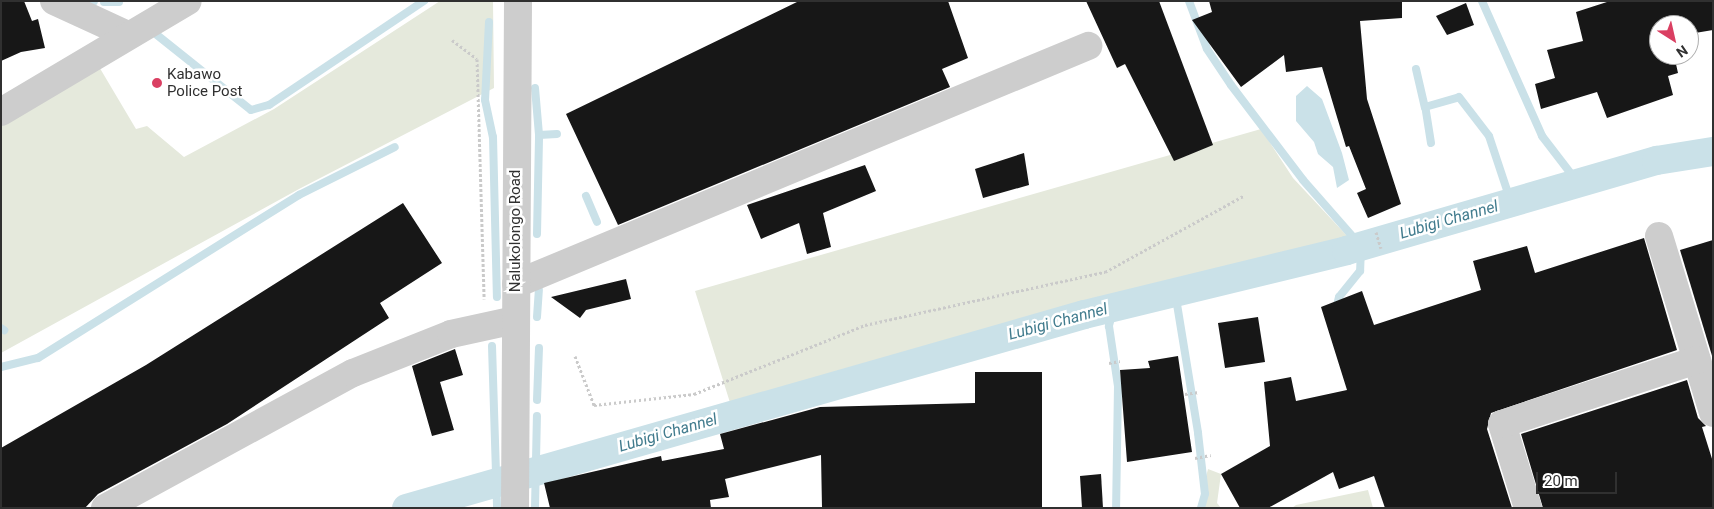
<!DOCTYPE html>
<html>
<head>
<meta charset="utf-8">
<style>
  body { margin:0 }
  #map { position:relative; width:1714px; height:509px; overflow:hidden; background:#fff; font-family:Roboto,sans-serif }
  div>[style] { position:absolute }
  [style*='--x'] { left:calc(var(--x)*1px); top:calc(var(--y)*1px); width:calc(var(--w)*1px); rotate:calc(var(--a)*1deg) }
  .green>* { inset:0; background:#e5e9dc }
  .water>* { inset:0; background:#cae1e8 }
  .stream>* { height:8px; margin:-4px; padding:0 4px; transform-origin:4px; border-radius:4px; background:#cae1e8 }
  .canal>* { height:29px; margin:-14.5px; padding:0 14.5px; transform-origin:14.5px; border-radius:14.5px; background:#cae1e8 }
  .building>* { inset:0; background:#171717 }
  .path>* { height:3px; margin-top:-1.5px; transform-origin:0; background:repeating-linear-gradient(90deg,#cacaca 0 2.5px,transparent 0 5px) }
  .minor>* { height:28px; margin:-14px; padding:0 14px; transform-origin:14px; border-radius:14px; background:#cdcdcd }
  .dots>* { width:14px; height:14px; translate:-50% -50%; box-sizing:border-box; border:2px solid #fff; border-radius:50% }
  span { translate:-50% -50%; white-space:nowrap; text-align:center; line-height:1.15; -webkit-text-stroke:5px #fff; paint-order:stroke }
  .poi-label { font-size:15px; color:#303030 }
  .left { translate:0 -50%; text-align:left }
  .street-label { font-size:15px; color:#303030 }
  .water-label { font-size:16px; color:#427c8e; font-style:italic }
  .frame { position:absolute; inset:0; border:2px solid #303030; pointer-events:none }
  .north { position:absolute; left:1649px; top:15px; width:50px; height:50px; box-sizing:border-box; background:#fff; border:1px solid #acacac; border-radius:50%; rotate:145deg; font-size:14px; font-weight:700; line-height:20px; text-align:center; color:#303030 }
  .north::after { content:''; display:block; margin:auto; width:18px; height:22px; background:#da3f62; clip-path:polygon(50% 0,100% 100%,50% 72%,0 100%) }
  .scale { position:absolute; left:1536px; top:472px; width:81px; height:22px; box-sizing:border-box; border:2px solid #303030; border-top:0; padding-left:6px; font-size:15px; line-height:18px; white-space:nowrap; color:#303030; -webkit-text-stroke:4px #fff; paint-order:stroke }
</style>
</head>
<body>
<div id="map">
  <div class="green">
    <i style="clip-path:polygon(440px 1px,493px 1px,494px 88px,299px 189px,1px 353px,1px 120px,98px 65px,136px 129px,147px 126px,184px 157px,274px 109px)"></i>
    <i style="clip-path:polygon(1261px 129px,1293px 178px,1349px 238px,1159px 285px,732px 409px,695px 291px)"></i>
    <i style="clip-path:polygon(1208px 469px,1221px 474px,1217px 503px,1221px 508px,1198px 508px)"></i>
    <i style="clip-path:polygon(1368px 490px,1373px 508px,1292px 508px,1296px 505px)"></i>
  </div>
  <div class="water">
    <i style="clip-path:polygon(1307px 86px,1322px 99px,1342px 153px,1349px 180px,1337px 188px,1333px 167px,1318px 154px,1314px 142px,1296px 121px,1296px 96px)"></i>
  </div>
  <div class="stream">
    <i style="--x:92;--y:1;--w:2;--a:27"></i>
    <i style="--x:1189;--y:1;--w:51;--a:69.4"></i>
    <i style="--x:1207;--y:49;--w:43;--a:56.3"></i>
    <i style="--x:1231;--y:85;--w:119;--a:52.8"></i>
    <i style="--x:1303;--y:180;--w:88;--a:48.7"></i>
    <i style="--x:1361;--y:246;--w:25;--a:92"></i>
    <i style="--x:1360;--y:271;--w:33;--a:129"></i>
    <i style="--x:1339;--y:297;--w:12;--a:104"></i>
    <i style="--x:1482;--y:1;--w:148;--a:66"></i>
    <i style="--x:1542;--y:136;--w:59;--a:52.5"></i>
    <i style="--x:104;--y:2;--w:15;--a:0"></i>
    <i style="--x:489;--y:22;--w:78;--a:92.9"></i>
    <i style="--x:485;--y:100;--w:38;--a:78"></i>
    <i style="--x:493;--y:137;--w:160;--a:88.6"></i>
    <i style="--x:157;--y:35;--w:120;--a:38.6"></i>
    <i style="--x:251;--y:110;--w:19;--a:-16"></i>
    <i style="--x:269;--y:105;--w:187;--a:-33.9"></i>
    <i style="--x:1416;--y:69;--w:39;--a:77"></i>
    <i style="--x:535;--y:88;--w:47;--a:85.1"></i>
    <i style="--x:1431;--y:143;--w:36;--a:-99"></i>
    <i style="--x:1425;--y:107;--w:35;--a:-16"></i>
    <i style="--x:1459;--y:97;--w:49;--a:52.4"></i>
    <i style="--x:1489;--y:136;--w:70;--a:71.6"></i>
    <i style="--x:586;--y:196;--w:28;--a:67"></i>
    <i style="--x:537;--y:234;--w:99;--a:-88.8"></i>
    <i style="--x:539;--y:135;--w:18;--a:-3"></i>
    <i style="--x:1175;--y:292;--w:143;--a:80.7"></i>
    <i style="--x:1198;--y:433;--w:61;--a:83.5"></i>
    <i style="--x:1205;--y:494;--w:15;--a:106"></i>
    <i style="--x:1114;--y:307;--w:20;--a:105"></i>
    <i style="--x:1109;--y:326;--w:61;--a:81.5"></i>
    <i style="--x:1118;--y:386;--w:122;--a:90.9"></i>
    <i style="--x:537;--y:317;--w:27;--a:-86"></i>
    <i style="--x:1;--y:328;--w:4;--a:34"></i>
    <i style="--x:492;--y:346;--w:162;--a:88.2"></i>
    <i style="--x:1;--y:367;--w:38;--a:-14"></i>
    <i style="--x:38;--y:358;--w:308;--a:-32"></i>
    <i style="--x:299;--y:195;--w:107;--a:-26.6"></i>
    <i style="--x:537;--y:400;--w:52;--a:-87.8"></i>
    <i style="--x:535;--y:508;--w:92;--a:-88.8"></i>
  </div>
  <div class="canal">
    <i style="--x:406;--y:508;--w:705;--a:-15.97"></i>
    <i style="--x:1084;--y:314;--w:270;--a:-13.7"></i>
    <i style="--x:1346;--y:250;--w:323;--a:-16.2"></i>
    <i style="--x:1656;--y:160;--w:58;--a:-9"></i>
  </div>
  <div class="building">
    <i style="clip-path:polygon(1px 1px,24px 1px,32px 21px,38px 19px,45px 48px,21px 52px,1px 61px)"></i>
    <i style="clip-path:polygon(799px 1px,948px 1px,968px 58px,942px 69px,950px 87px,618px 225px,566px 114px)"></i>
    <i style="clip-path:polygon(1086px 1px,1159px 1px,1213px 145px,1174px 161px,1125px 64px,1117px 68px)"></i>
    <i style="clip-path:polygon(1209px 1px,1402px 1px,1402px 18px,1360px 21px,1367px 99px,1401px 204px,1368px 218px,1357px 193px,1366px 189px,1349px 146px,1346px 147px,1322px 67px,1286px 72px,1284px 55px,1241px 87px,1192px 20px,1212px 12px)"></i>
    <i style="clip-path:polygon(1610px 1px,1713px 1px,1713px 30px,1689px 34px,1689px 25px,1659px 25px,1659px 55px,1674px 55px,1678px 73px,1668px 76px,1673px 95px,1607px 118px,1597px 92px,1541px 109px,1535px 84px,1555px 78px,1547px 50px,1583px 41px,1576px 12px)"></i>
    <i style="clip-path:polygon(1466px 3px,1474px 25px,1447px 35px,1436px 16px)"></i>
    <i style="clip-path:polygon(1024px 153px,1029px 185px,983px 198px,975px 169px)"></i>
    <i style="clip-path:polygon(865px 165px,876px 191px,823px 213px,831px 247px,807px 254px,799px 223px,761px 239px,747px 205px)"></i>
    <i style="clip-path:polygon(403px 203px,442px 263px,380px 303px,389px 318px,227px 424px,98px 494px,85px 508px,1px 508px,1px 448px,146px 365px)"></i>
    <i style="clip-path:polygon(1644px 238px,1677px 350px,1491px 413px,1487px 429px,1512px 508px,1385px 508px,1374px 476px,1339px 489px,1333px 472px,1268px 508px,1240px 508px,1221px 474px,1270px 446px,1264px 382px,1291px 377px,1296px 401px,1347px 390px,1321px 307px,1362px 291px,1374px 325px,1481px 290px,1473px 261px,1527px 246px,1535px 273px)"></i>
    <i style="clip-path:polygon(1713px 240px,1713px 359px,1680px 250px)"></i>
    <i style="clip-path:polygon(626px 279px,631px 299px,586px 310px,580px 318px,551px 297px)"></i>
    <i style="clip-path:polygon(1258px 317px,1265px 362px,1225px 368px,1218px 323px)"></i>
    <i style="clip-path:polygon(455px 349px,463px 375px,440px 382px,454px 430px,432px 436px,412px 366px)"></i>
    <i style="clip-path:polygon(1178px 356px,1192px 452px,1127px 462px,1120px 370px,1150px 368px,1148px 361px)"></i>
    <i style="clip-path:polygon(975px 372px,1042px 372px,1042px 508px,822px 508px,821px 455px,725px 479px,729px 497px,710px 500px,711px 508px,550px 508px,544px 483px,661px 456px,662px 461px,724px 449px,720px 434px,820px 407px,975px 403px)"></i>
    <i style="clip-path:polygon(1687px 380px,1698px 418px,1706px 426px,1702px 427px,1713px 462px,1713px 508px,1543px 508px,1521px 434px)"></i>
    <i style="clip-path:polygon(1101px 474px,1103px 508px,1082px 508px,1080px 476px)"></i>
  </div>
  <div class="path">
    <i style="--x:452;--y:40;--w:31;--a:37"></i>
    <i style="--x:477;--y:59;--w:240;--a:88.3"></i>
    <i style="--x:1376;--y:232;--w:17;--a:73"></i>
    <i style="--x:575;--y:356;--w:53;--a:68.8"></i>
    <i style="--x:594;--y:405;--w:101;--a:-6.3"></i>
    <i style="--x:694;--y:394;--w:184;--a:-22"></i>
    <i style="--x:865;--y:325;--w:246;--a:-12.5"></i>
    <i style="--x:1105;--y:272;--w:158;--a:-28.8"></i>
    <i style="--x:1109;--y:363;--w:11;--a:-10"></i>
    <i style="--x:1185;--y:394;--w:14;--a:-8"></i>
    <i style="--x:1195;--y:458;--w:16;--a:-11"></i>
  </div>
  <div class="minor">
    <i style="--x:54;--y:1;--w:81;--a:24.7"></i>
    <i style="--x:1;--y:112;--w:217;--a:-30.7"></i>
    <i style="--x:1659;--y:236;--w:185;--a:73"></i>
    <i style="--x:516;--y:284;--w:620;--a:-22.59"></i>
    <i style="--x:105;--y:508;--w:282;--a:-28.6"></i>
    <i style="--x:353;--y:373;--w:105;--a:-21.7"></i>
    <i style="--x:451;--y:334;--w:66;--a:-12.3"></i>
    <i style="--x:515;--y:508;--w:507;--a:-89.66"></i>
    <i style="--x:1528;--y:508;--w:88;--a:-107.2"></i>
    <i style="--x:1502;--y:424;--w:205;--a:-18.2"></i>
  </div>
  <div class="dots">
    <i style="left:157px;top:83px;background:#da3f62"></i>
  </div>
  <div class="poi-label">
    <span class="left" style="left:167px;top:83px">Kabawo<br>Police Post</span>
  </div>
  <div class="street-label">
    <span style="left:516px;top:231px;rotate:-90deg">Nalukolongo Road</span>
  </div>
  <div class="water-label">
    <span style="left:1449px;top:220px;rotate:-16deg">Lubigi Channel</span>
    <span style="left:1058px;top:322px;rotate:-15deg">Lubigi Channel</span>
    <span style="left:668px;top:433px;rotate:-16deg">Lubigi Channel</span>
  </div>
  <div class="frame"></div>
  <div class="north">N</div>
  <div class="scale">20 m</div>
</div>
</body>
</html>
